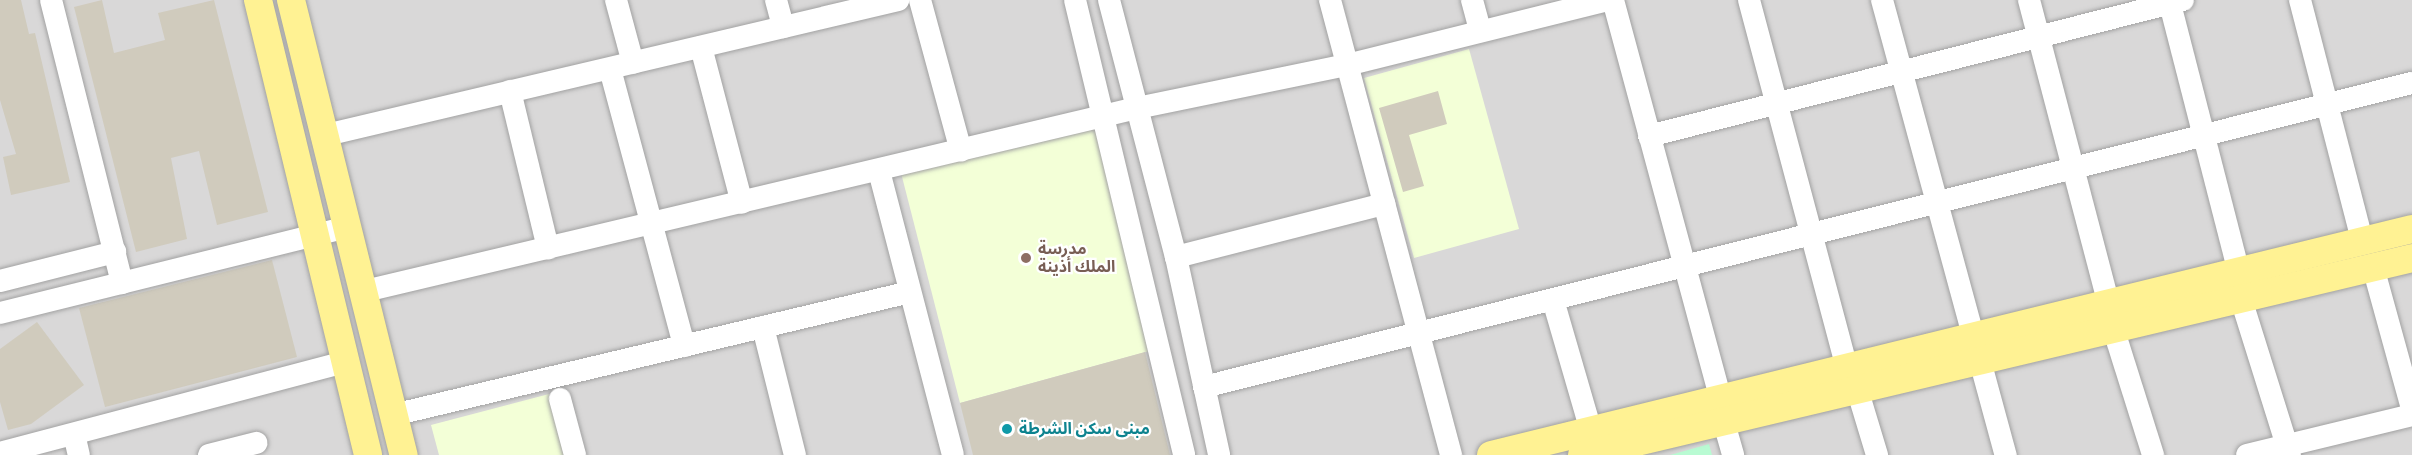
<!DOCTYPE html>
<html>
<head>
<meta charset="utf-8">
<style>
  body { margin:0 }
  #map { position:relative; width:2412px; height:455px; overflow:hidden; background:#edede0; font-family:"Roboto Condensed","Noto Sans Arabic",sans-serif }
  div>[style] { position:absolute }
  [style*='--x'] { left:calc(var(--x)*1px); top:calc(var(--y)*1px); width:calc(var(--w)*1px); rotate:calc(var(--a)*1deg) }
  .residential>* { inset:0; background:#d9d8d8 }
  .education>* { inset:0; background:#f3ffd7 }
  .park>* { inset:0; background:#b9fbd3 }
  .building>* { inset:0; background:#d0cbbd }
  .roads { filter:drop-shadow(0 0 2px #a2a2a2) drop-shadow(0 0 2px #a2a2a2) }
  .minor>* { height:22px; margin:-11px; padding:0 11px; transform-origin:11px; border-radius:11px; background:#fff }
  .major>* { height:28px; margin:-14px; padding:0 14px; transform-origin:14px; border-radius:14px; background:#fff293 }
  .dots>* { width:16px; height:16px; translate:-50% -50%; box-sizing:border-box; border:3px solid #fff; border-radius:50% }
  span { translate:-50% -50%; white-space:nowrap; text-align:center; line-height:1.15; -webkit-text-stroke:4.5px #fff; paint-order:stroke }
  .education-label { font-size:16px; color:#785e54; font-weight:700 }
  .left { translate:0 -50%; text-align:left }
  .culture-label { font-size:16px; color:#0d838f; font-weight:700 }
</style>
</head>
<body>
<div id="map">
  <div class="residential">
    <i style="clip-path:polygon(0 0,2412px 0,2412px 455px,0 455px)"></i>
  </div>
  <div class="education">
    <i style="clip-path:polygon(1469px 49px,1519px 229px,1414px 258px,1364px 78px)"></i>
    <i style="clip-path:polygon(1095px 119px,1153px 350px,960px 403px,899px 165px)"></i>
    <i style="clip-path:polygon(549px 394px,565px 455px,439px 455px,431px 425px)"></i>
  </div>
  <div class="park">
    <i style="clip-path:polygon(1709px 444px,1712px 455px,1670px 455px)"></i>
  </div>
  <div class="building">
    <i style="clip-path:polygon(0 0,21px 0,29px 34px,35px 33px,70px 182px,11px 195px,3px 157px,16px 154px,0 100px)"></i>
    <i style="clip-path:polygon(102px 0,114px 53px,165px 40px,158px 13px,214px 0,268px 212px,217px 225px,199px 151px,171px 158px,187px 239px,136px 252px,74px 7px)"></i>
    <i style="clip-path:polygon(1438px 91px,1447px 124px,1409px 135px,1424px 186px,1403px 192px,1379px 108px)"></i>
    <i style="clip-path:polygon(272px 260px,297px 357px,105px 407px,79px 308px)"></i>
    <i style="clip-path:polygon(37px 322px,84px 385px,31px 424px,8px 430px,0 402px,0 349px)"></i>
    <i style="clip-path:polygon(1145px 352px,1170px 455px,973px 455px,960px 403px)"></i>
  </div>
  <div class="roads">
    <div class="minor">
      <i style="--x:51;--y:0;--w:292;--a:75.9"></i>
      <i style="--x:616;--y:0;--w:65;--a:74.9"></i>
      <i style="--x:776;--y:0;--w:28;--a:75"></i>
      <i style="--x:920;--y:0;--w:156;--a:74.8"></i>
      <i style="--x:1075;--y:0;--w:468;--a:76.5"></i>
      <i style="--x:1109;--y:0;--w:266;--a:75.4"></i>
      <i style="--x:1176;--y:257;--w:203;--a:77.7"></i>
      <i style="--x:1330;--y:0;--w:471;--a:75.1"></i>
      <i style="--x:1472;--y:0;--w:30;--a:75"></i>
      <i style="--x:1613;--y:0;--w:414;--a:74.9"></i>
      <i style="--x:1749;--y:0;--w:381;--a:75.1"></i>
      <i style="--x:1882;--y:0;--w:472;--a:74.8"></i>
      <i style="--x:2029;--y:0;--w:315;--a:75.3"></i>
      <i style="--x:2169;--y:0;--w:282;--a:75.6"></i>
      <i style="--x:2300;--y:0;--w:251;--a:75.5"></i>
      <i style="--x:701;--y:47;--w:161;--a:75.3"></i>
      <i style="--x:610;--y:69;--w:287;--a:75"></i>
      <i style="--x:510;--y:91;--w:162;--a:76.4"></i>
      <i style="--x:326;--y:135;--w:588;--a:-13.28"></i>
      <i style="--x:1649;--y:136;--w:551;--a:-14.29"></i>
      <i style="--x:879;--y:171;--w:293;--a:75.4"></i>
      <i style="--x:1176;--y:257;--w:215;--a:-14.3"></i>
      <i style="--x:2373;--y:267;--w:147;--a:74.6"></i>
      <i style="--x:0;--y:281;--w:119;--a:-14.2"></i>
      <i style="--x:365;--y:291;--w:793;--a:-13.34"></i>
      <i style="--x:1137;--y:108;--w:214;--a:-11.6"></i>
      <i style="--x:1347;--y:65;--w:269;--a:-14"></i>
      <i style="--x:2241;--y:299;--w:164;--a:72.6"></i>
      <i style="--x:1553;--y:300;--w:136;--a:73.8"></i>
      <i style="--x:0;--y:313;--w:357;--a:-13.9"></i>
      <i style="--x:763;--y:327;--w:132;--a:76"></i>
      <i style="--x:2114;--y:331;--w:130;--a:72.5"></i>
      <i style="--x:1204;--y:387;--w:1246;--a:-14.13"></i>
      <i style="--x:1858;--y:392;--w:66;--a:73.2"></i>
      <i style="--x:560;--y:399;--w:58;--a:75"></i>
      <i style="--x:393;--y:415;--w:531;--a:-13.38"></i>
      <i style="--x:1724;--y:423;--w:33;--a:74"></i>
      <i style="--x:74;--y:434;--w:22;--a:77"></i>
      <i style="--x:0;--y:453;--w:357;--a:-14.8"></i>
      <i style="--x:209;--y:455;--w:49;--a:-14.3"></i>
      <i style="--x:2247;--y:455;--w:170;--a:-13.6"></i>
    </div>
    <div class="major">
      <i style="--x:258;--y:0;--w:468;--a:76.4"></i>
      <i style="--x:291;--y:0;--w:469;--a:76.1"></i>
      <i style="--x:1491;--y:455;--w:948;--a:-13.79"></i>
      <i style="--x:1582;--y:455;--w:853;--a:-13.35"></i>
    </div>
  </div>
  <div class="dots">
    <i style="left:1026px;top:258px;background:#8d6e63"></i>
    <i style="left:1007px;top:429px;background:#0f9aa8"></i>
  </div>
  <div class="education-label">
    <span class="left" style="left:1038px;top:258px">مدرسة<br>الملك أذينة</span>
  </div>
  <div class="culture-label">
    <span class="left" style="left:1019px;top:429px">مبنى سكن الشرطة</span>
  </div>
</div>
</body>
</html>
